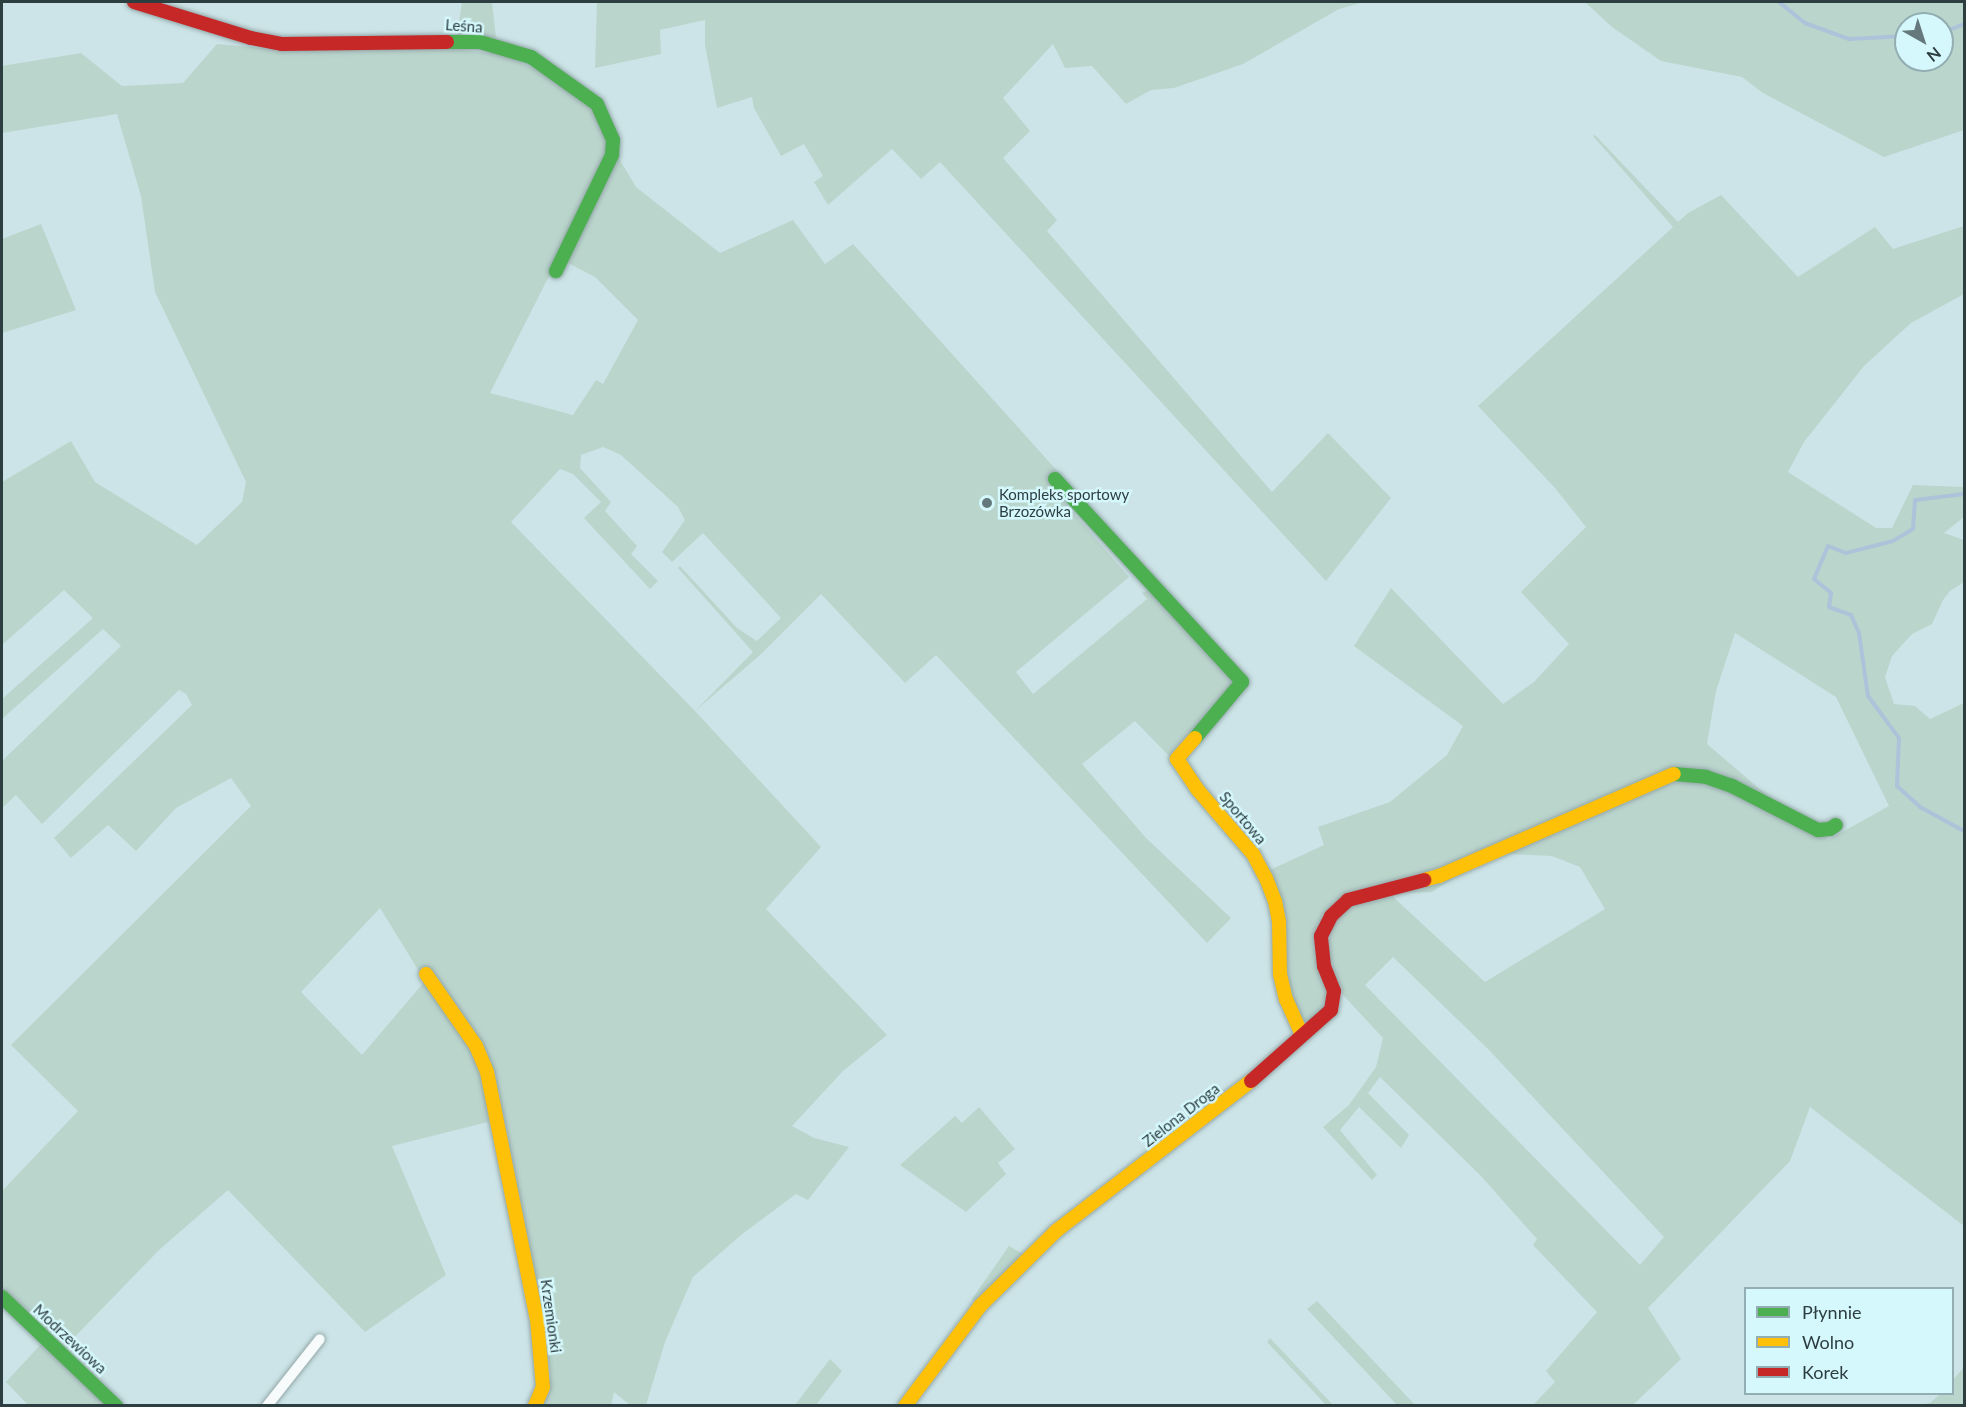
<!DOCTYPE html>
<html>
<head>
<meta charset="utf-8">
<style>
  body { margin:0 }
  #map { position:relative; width:1966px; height:1407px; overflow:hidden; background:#cce4e7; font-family:Lato,sans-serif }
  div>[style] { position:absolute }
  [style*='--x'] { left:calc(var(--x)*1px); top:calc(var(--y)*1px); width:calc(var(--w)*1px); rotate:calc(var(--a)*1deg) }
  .green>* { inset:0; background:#bad5cc }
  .stream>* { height:4px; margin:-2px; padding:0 2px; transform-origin:2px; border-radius:2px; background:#acc3d9 }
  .roads { filter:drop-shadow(0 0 2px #94a7a9) drop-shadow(0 0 2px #94a7a9) }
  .street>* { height:10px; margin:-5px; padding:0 5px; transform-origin:5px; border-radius:5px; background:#f7fbfb }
  .fast>* { height:14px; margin:-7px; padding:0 7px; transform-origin:7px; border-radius:7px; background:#4caf50 }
  .slow>* { height:14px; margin:-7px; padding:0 7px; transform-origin:7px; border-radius:7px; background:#ffc107 }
  .jam>* { height:14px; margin:-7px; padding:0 7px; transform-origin:7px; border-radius:7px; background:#c62828 }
  .dots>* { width:16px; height:16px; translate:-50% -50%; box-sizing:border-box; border:3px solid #d5f8fd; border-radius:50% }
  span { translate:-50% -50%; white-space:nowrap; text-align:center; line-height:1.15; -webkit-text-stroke:5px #d5f8fd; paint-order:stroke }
  .street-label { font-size:15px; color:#2d3e41 }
  .poi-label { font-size:15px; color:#2d3e41 }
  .left { translate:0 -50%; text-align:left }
  .frame { position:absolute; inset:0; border:3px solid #2d3e41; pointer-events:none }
  .legend { position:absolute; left:1744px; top:1287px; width:210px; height:108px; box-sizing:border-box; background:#d5f8fd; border:2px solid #92aeb2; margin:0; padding:8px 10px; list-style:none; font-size:18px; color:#2d3e41 }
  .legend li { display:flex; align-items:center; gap:12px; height:30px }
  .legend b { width:30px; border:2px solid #92aeb2 }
  .north { position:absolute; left:1894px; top:12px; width:60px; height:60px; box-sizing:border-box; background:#d5f8fd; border:2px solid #92aeb2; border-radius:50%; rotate:141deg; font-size:16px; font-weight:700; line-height:24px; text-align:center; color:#2d3e41 }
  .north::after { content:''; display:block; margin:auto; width:21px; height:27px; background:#65787b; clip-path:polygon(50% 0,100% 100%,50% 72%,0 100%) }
</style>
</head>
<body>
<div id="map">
  <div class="green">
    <i style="clip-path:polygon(462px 2px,492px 2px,496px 38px,457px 36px)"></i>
    <i style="clip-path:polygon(597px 2px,1364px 2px,1339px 9px,1243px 64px,1174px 88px,1151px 90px,1126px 104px,1092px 66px,1065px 68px,1053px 44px,1003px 98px,1030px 131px,1003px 158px,1057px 220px,1047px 231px,1272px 492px,1328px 433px,1391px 498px,1326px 581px,940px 162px,921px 179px,892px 149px,828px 205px,814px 182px,823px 176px,804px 144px,781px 156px,754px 108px,752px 97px,717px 108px,705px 45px,705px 20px,660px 30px,661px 54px,595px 68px)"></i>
    <i style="clip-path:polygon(evenodd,1585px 2px,1964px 2px,1964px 130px,1884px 157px,1763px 93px,1742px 77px,1661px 61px,1612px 27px,1585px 2px,1906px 24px,1942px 24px,1942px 60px,1906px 60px,1906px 24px)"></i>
    <i style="clip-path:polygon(evenodd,217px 44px,283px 50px,439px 48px,502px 54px,538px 71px,581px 98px,596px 114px,610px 145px,599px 177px,490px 393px,573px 415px,596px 380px,603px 384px,638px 320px,595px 277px,568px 263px,618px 157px,636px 187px,720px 253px,793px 220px,825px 264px,853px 244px,1060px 474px,1049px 485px,1129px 577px,1016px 672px,1033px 694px,1147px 599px,1142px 593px,1149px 590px,1234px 681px,1170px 757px,1135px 721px,1082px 764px,1146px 838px,1231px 918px,1207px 943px,936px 655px,905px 683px,821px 594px,760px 655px,695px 711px,821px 847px,766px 909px,887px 1035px,843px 1071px,792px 1126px,814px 1138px,849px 1147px,808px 1200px,796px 1194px,741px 1235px,693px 1277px,665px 1342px,646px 1405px,630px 1405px,614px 1392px,611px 1405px,538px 1405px,551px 1377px,546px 1338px,504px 1118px,392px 1146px,446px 1275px,365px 1332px,228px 1190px,159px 1250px,64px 1348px,2px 1289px,2px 1191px,78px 1111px,11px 1045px,251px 806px,231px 778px,176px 808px,136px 851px,108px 825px,71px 858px,54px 838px,192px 705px,186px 694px,179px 690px,42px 824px,16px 795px,2px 808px,2px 761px,121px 646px,103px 629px,2px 719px,2px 699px,93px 618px,64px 590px,2px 645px,2px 482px,71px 441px,95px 482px,197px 545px,242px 502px,246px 482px,155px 292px,141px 196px,117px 114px,2px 133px,2px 66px,81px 53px,122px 86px,183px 83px,217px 44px,603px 447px,621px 455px,678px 507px,685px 520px,662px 552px,672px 562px,703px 533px,781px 618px,757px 641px,737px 628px,680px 566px,678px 568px,753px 652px,695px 711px,511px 522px,560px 469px,573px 474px,601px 502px,584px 518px,650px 589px,658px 581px,631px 554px,637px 546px,605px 511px,611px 502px,580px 468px,581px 455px,603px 447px,217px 44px,380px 908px,425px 981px,362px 1055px,301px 992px,380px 908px)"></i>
    <i style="clip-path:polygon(evenodd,1595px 135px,1678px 222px,1688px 213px,1721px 195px,1798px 277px,1875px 227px,1893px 249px,1964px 226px,1964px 294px,1911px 323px,1864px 366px,1804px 442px,1788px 472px,1876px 528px,1892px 528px,1913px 485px,1964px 487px,1964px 517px,1944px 533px,1964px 540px,1964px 582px,1950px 591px,1943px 600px,1932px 624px,1912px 634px,1892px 656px,1885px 677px,1894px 704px,1915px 706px,1930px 719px,1964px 703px,1964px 1226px,1810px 1107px,1790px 1161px,1648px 1308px,1681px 1359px,1633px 1405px,1533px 1405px,1555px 1382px,1546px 1371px,1597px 1312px,1533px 1245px,1537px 1239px,1481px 1176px,1380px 1077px,1368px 1093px,1409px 1135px,1401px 1148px,1359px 1107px,1340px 1130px,1377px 1175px,1372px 1180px,1323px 1127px,1349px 1105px,1376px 1067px,1383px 1038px,1344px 996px,1330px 970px,1327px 950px,1329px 928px,1344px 905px,1342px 898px,1326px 914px,1317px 937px,1320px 965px,1331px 992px,1329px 1005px,1313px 1022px,1304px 1021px,1294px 1005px,1286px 979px,1282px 904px,1268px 871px,1324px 845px,1318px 827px,1390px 802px,1447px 755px,1463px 726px,1354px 646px,1391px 588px,1503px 704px,1534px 682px,1569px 644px,1521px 592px,1586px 527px,1555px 488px,1478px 406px,1673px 227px,1593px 136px,1595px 135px,1735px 633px,1836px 697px,1889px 806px,1828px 840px,1816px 826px,1769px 797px,1707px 744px,1716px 691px,1735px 633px,1595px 135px,1507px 854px,1552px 856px,1580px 867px,1605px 909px,1485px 982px,1390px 894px,1432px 892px,1479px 861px,1507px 854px,1595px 135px,1393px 957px,1488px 1049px,1664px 1237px,1640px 1265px,1365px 985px,1393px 957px)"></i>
    <i style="clip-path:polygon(41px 224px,76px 310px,2px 333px,2px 239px)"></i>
    <i style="clip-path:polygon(979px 1107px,1015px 1149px,998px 1163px,1006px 1174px,966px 1212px,900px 1165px,955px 1116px,962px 1123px)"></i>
    <i style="clip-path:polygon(1009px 1246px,1023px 1254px,976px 1305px,972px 1299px)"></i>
    <i style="clip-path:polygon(1317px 1301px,1415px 1405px,1397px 1405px,1307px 1309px)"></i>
    <i style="clip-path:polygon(1270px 1338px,1333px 1405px,1326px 1405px,1267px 1342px)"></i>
    <i style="clip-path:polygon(42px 1343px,110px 1405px,28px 1405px,6px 1382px)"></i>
    <i style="clip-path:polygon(830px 1359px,842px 1371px,816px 1405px,795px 1405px)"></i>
    <i style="clip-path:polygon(1964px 1367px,1964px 1405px,1916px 1405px,1930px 1403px,1940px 1394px,1952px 1394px,1953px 1380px)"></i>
  </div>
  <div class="stream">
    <i style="--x:1779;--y:2;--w:33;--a:39"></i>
    <i style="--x:1805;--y:23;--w:47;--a:20"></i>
    <i style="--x:1849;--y:39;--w:57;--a:-3"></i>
    <i style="--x:1942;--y:33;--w:24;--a:-22"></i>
    <i style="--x:1964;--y:494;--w:49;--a:173"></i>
    <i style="--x:1915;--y:500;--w:29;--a:94"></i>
    <i style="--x:1913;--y:529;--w:23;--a:149"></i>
    <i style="--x:1893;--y:541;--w:49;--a:165.7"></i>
    <i style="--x:1846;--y:553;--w:19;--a:-159"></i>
    <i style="--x:1828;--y:546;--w:36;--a:113"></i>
    <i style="--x:1814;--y:579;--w:22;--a:39"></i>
    <i style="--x:1831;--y:593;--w:14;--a:98"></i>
    <i style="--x:1829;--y:607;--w:23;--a:20"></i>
    <i style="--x:1851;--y:615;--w:20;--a:66"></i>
    <i style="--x:1859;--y:633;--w:64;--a:81.9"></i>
    <i style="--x:1868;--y:696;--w:52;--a:53.6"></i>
    <i style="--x:1899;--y:738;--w:48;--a:92.4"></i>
    <i style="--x:1897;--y:786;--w:31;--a:42"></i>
    <i style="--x:1920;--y:807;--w:50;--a:28.6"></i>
  </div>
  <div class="roads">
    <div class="street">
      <i style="--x:267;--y:1406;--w:85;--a:-51.7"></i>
    </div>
    <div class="fast">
      <i style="--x:447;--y:42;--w:33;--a:0"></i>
      <i style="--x:480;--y:42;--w:53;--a:16.4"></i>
      <i style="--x:531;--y:57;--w:81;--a:35.5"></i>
      <i style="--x:597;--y:104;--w:39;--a:66"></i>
      <i style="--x:613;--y:140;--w:15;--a:94"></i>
      <i style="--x:612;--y:155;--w:129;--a:115.8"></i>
      <i style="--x:1055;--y:479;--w:276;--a:47.3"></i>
      <i style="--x:1242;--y:682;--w:73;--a:130"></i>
      <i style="--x:1674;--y:774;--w:32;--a:5"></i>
      <i style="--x:1706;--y:777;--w:28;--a:19"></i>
      <i style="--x:1732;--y:786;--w:97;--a:27.1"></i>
      <i style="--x:1818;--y:830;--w:12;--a:-5"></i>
      <i style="--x:1830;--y:829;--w:7;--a:-34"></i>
      <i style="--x:2;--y:1297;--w:158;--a:43.7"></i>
    </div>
    <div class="slow">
      <i style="--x:1195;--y:738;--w:28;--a:131"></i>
      <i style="--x:1177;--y:759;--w:36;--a:56"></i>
      <i style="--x:1197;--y:789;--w:86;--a:49.3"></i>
      <i style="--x:1253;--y:854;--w:27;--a:62"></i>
      <i style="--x:1266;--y:878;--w:25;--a:69"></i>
      <i style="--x:1275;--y:901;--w:21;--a:79"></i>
      <i style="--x:1279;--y:922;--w:52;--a:88.9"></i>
      <i style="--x:1280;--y:974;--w:26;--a:77"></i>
      <i style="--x:1286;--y:999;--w:39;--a:66"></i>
      <i style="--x:1424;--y:880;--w:16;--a:-15"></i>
      <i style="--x:1439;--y:876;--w:256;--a:-23.5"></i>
      <i style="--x:426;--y:974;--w:88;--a:55.2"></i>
      <i style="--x:476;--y:1046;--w:28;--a:67"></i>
      <i style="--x:487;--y:1072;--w:252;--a:78.6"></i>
      <i style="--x:537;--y:1319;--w:68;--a:85"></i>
      <i style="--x:543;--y:1387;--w:21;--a:113"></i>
      <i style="--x:905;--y:1406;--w:125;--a:-53.1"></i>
      <i style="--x:980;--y:1306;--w:107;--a:-44.6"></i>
      <i style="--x:1056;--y:1231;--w:246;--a:-37.6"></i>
    </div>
    <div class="jam">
      <i style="--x:134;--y:2;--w:122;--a:17.1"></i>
      <i style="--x:251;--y:38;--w:32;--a:11"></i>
      <i style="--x:282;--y:44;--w:165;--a:-0.7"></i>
      <i style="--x:1251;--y:1081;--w:107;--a:-41.6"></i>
      <i style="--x:1331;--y:1010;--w:19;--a:-81"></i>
      <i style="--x:1334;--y:991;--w:27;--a:-112"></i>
      <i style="--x:1324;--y:966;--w:30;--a:-96"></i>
      <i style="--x:1321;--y:936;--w:22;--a:-63"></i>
      <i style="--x:1331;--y:916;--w:23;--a:-43"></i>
      <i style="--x:1348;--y:900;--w:79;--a:-14.7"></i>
    </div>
  </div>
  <div class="dots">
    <i style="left:987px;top:503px;background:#65787b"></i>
  </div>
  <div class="street-label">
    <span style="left:464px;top:26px;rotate:4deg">Leśna</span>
    <span style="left:1243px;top:818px;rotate:50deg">Sportowa</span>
    <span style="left:1181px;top:1115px;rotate:-38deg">Zielona Droga</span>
    <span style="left:551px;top:1316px;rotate:82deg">Krzemionki</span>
    <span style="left:70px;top:1339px;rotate:43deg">Modrzewiowa</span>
  </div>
  <div class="poi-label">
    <span class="left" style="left:999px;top:503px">Kompleks sportowy<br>Brzozówka</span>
  </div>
  <div class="frame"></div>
  <ul class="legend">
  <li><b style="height:8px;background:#4caf50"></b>Płynnie</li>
  <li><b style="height:8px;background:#ffc107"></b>Wolno</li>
  <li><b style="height:8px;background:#c62828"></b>Korek</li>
  </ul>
  <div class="north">N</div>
</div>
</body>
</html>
